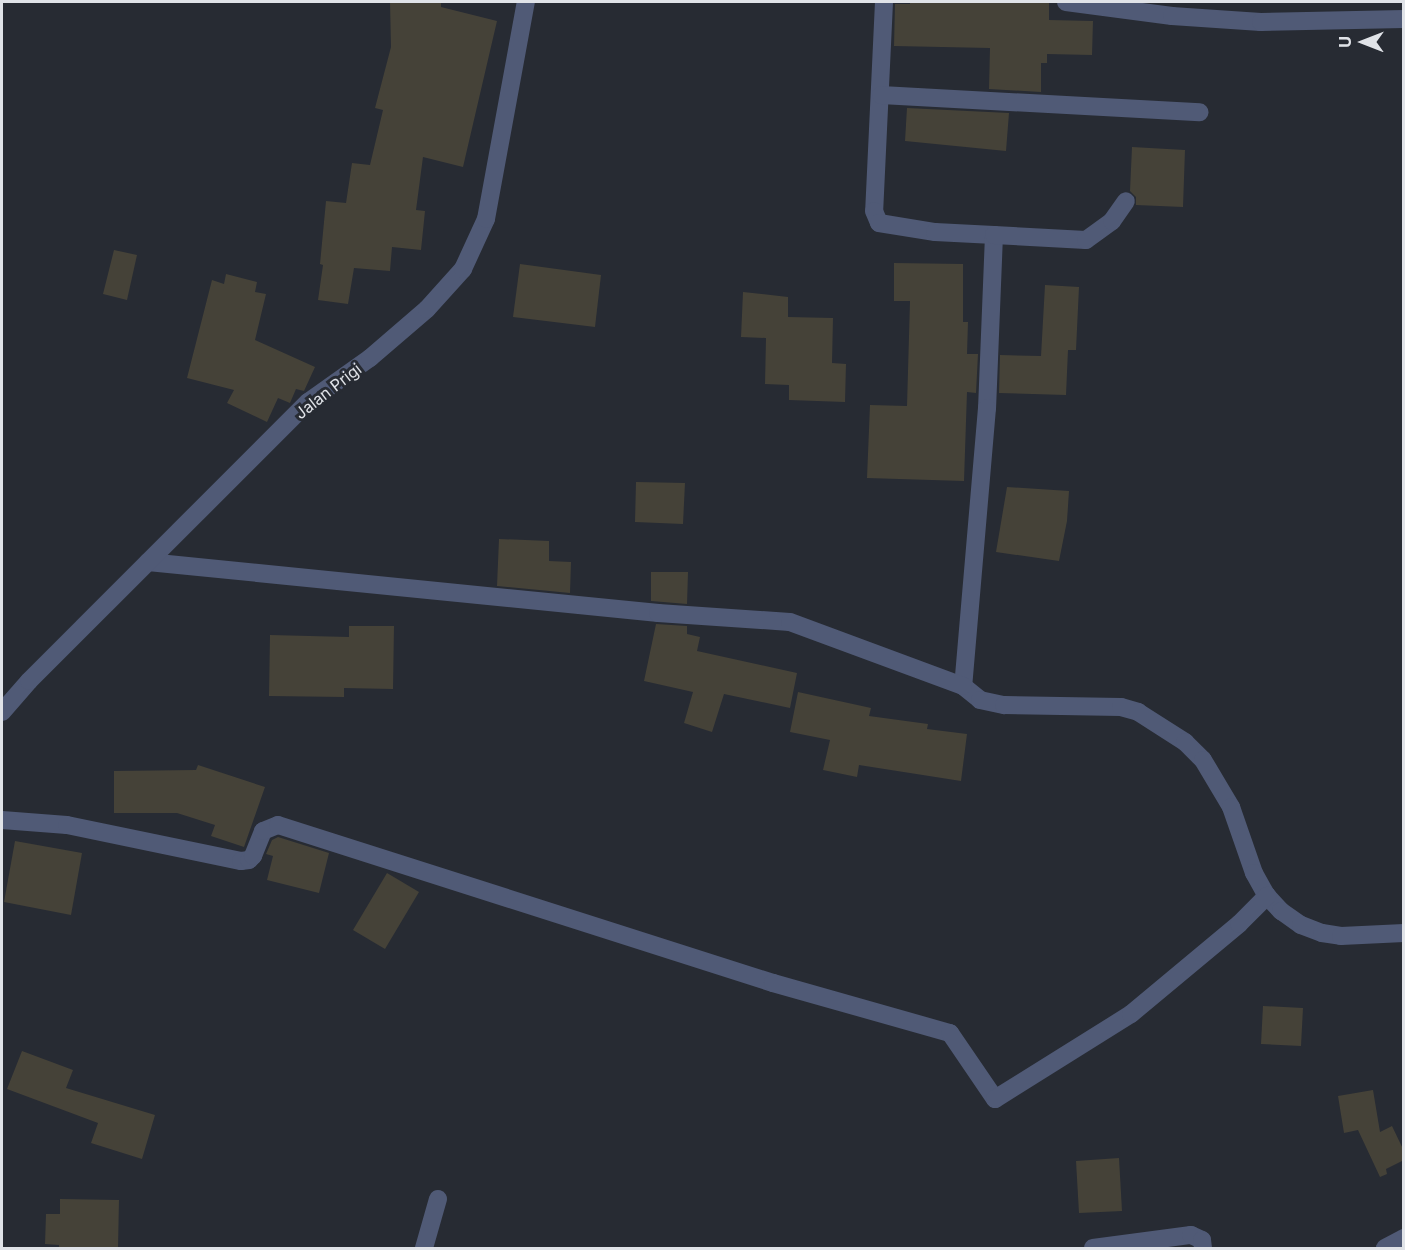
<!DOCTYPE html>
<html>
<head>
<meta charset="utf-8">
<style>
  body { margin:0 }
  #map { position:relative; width:1405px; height:1250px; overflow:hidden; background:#272b33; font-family:Inter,sans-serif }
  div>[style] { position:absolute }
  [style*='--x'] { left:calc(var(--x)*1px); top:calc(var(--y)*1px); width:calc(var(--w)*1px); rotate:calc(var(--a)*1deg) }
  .building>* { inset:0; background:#454238 }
  .minor>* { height:18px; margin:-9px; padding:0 9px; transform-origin:9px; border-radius:9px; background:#505a76 }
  span { translate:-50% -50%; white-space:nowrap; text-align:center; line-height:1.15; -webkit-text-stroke:6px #272b33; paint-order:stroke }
  .street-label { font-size:16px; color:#e0e3e8 }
  .frame { position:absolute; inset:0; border:3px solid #e0e3e8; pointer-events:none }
  .north { position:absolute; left:1333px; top:12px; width:60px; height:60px; -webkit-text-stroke:4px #272b33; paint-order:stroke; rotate:270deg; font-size:16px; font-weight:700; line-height:24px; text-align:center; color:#e0e3e8 }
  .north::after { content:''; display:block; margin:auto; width:21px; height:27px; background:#e0e3e8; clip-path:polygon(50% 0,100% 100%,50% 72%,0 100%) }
</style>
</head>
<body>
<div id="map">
  <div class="building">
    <i style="clip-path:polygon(390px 2px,441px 2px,441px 7px,497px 21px,463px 167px,423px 157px,416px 210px,425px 211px,421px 250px,392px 247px,390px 271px,354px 268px,348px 304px,318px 300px,323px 265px,320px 264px,326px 201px,346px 203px,352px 163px,370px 165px,383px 110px,375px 108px,391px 47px)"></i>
    <i style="clip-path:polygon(910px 2px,1049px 2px,1049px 20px,1093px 21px,1092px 55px,1047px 54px,1047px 63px,1041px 63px,1041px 92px,989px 89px,990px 48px,894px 46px,895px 4px,910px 4px)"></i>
    <i style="clip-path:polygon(907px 108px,1009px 113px,1006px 151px,905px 141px)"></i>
    <i style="clip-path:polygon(1132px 147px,1185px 150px,1183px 207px,1136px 205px,1136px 197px,1130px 191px)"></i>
    <i style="clip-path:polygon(114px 250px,137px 255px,127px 300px,103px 294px)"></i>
    <i style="clip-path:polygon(894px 263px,963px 264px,963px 322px,968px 322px,967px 354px,978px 354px,976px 393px,967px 392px,964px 481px,867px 478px,870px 405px,907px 406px,910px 301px,894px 301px)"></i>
    <i style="clip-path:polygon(520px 264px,601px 275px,595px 327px,513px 317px)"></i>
    <i style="clip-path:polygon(226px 274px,257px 282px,255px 292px,266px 294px,255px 340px,315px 367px,304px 391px,296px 389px,290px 403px,278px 398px,267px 422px,227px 403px,234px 390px,187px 378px,212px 280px,224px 284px)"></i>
    <i style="clip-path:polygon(1045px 285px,1079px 287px,1076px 350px,1068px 350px,1066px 395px,999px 393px,1000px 355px,1041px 356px)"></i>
    <i style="clip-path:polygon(743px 292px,788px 297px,788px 317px,833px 318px,832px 363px,846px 364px,845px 402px,789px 400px,789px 385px,765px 384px,766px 338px,741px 337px)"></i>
    <i style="clip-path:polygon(636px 482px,685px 483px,683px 524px,635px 522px)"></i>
    <i style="clip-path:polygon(1007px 487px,1069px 491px,1067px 521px,1059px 561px,996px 552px)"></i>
    <i style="clip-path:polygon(499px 539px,549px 541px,549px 561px,571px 562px,570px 593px,497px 586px)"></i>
    <i style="clip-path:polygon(651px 572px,688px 572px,687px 604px,651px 601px)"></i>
    <i style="clip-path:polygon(656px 624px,687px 626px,687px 634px,700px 637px,697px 651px,797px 673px,790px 708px,724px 694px,712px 732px,684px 723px,693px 692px,644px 681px)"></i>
    <i style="clip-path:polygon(349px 626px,394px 626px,393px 689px,344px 688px,344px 697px,269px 696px,270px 635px,349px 637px)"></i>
    <i style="clip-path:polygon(798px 692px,871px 708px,869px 716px,928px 724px,927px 729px,967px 734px,961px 781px,859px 765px,857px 777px,823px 770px,830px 740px,790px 732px)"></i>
    <i style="clip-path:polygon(198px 765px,265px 787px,244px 847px,211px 836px,215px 825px,177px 813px,114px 813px,114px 771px,196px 770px)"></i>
    <i style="clip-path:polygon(278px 837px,329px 853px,319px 893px,267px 880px,273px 856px,266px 854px,272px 840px)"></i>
    <i style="clip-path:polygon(15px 841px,82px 853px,71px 915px,4px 902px)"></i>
    <i style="clip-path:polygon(387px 873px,419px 892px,385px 949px,353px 930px)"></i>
    <i style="clip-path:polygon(1263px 1006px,1303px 1008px,1301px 1046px,1261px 1044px)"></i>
    <i style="clip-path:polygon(22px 1051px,73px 1070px,66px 1088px,155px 1115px,142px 1159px,91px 1143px,98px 1123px,7px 1089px)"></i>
    <i style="clip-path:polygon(1373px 1090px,1380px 1132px,1392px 1126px,1404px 1151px,1404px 1160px,1386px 1169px,1387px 1174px,1380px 1177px,1358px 1130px,1344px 1133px,1338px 1096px)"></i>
    <i style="clip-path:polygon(1119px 1158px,1122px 1211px,1079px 1213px,1076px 1161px)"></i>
    <i style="clip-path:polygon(60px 1199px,119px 1200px,118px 1248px,59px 1248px,59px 1245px,45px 1244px,46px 1214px,60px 1214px)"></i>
  </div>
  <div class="minor">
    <i style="--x:884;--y:2;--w:209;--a:92.7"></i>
    <i style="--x:874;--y:211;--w:13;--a:67"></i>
    <i style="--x:879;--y:223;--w:57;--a:9.1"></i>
    <i style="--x:935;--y:232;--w:59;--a:2.9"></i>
    <i style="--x:994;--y:235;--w:173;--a:92.3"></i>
    <i style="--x:987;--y:408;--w:279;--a:94.9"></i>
    <i style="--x:963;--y:686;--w:22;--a:39"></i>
    <i style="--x:980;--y:700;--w:25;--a:12"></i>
    <i style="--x:1004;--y:705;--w:117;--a:1"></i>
    <i style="--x:1121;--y:707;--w:18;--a:16"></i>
    <i style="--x:1138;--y:712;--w:56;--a:32.6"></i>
    <i style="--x:1185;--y:742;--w:25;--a:45"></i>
    <i style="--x:1203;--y:760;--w:55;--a:59.2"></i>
    <i style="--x:1231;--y:807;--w:70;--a:70.8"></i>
    <i style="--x:1254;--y:873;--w:26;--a:61"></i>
    <i style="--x:1267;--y:896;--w:21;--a:47"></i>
    <i style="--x:1281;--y:911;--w:24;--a:35"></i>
    <i style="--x:1301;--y:925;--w:22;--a:21"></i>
    <i style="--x:1322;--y:933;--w:19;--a:9"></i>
    <i style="--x:1341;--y:936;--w:63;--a:-2.7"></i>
    <i style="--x:1066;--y:2;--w:107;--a:7.5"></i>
    <i style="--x:1172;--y:16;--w:89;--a:3.9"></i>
    <i style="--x:1261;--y:22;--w:143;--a:-1.2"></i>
    <i style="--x:881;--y:95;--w:319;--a:3.1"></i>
    <i style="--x:994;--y:235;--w:92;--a:3.1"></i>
    <i style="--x:1086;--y:240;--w:32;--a:-36"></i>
    <i style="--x:1112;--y:221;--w:24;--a:-55"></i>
    <i style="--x:148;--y:562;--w:513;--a:5.71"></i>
    <i style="--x:658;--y:613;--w:132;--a:3.9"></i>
    <i style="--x:790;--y:622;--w:184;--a:20.3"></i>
    <i style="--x:2;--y:712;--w:41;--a:-48.9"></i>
    <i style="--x:29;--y:681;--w:395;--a:-45"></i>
    <i style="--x:308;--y:402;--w:76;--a:-35.4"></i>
    <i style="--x:370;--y:358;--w:75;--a:-40.7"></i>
    <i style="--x:427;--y:309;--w:54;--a:-48"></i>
    <i style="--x:463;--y:269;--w:55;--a:-65.3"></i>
    <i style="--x:486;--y:219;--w:221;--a:-79.6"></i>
    <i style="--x:2;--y:820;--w:65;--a:4.4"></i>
    <i style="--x:67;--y:825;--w:178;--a:11.7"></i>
    <i style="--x:241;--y:861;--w:8;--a:-7"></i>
    <i style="--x:249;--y:860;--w:6;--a:-45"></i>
    <i style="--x:253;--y:856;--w:27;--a:-68"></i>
    <i style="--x:263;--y:831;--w:16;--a:-22"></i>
    <i style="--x:278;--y:825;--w:520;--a:17.7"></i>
    <i style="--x:773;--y:983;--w:184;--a:15.8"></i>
    <i style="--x:950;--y:1033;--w:80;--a:55.7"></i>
    <i style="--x:995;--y:1099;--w:160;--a:-32"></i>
    <i style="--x:1131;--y:1014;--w:141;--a:-39.8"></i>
    <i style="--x:1239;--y:924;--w:40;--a:-45"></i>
    <i style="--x:424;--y:1248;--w:51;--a:-74.1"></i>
    <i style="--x:1093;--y:1248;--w:99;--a:-7.6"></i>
    <i style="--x:1191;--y:1235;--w:12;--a:24"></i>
    <i style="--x:1202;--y:1240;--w:8;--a:83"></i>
    <i style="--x:1385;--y:1248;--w:21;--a:-28"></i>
  </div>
  <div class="street-label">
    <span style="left:328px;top:391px;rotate:-38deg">Jalan Prigi</span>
  </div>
  <div class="frame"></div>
  <div class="north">U</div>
</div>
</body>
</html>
